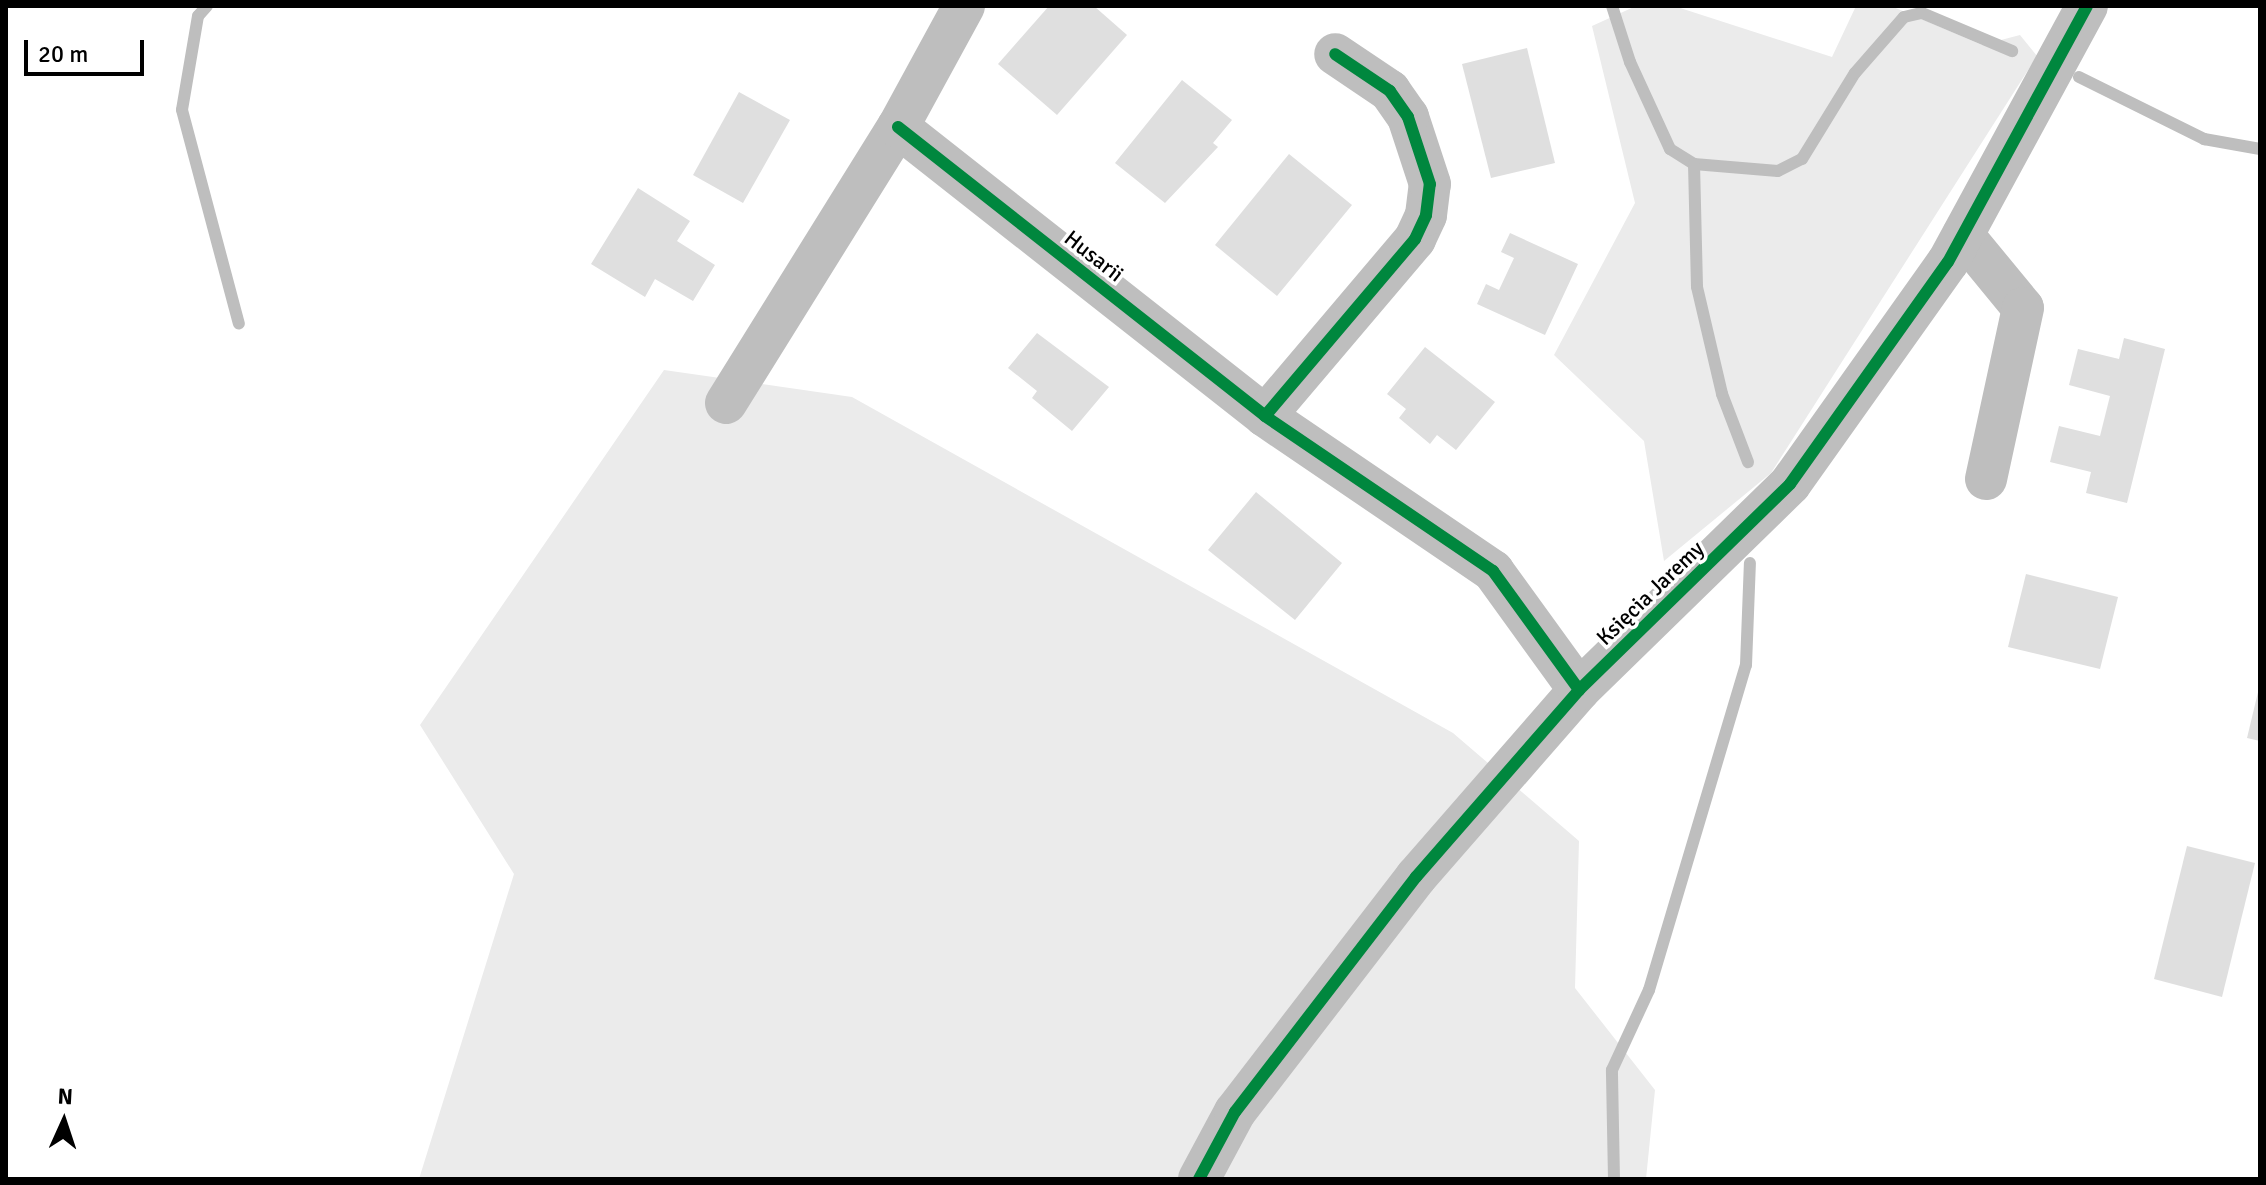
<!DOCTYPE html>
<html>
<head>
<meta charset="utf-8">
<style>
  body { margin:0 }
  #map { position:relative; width:2266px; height:1185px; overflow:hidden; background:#fff; font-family:Signika,sans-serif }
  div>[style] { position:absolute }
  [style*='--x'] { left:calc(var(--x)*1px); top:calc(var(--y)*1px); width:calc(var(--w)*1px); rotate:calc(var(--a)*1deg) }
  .green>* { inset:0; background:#ebebeb }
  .stream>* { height:12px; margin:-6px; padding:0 6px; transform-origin:6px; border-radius:6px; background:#bebebe }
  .building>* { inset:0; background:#dfdfdf }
  .minor>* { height:42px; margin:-21px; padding:0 21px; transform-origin:21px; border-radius:21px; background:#bebebe }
  .cycleway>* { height:12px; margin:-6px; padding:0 6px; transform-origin:6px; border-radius:6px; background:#00873e }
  span { translate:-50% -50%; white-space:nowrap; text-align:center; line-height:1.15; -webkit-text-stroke:7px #fff; paint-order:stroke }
  .street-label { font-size:22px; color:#000 }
  .frame { position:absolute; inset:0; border:8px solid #000; pointer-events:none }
  .north { position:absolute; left:24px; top:1081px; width:80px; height:80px; -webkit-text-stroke:6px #fff; paint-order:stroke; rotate:3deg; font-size:22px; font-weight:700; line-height:32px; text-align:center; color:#000 }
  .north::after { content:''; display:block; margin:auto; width:28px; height:36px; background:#000; clip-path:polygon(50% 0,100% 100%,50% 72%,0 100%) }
  .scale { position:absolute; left:24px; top:40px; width:120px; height:36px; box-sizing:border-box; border:4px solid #000; border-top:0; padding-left:10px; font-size:24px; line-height:28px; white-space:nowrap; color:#000; -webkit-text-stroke:6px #fff; paint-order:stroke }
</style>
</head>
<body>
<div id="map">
  <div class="green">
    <i style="clip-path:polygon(1636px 6px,1674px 6px,1832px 57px,1856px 6px,1891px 6px,1982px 45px,2020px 35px,2037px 56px,1771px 473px,1664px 561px,1644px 441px,1554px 355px,1635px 203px,1592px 26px)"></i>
    <i style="clip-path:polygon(664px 370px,852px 397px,1453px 733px,1579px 841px,1575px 988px,1655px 1090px,1646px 1179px,419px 1179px,514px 874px,420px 725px)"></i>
  </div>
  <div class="stream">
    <i style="--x:207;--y:6;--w:13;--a:132"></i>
    <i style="--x:198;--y:16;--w:95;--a:99.7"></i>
    <i style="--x:182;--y:110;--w:221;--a:75.1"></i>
    <i style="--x:1612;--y:6;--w:59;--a:72.2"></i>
    <i style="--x:1630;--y:62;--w:96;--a:65.3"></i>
    <i style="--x:1670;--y:149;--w:28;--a:32"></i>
    <i style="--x:1694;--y:164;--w:84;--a:4.8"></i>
    <i style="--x:1778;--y:171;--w:27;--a:-27"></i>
    <i style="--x:1802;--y:159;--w:101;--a:-58.4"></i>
    <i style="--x:1855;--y:73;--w:74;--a:-48.8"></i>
    <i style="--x:1904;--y:17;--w:18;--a:-13"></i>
    <i style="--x:1922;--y:13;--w:98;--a:22.9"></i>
    <i style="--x:2079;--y:77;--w:140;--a:26.4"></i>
    <i style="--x:2204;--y:139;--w:57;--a:10.1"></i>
    <i style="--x:1694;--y:164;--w:123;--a:88.6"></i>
    <i style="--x:1697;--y:287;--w:110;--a:76.8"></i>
    <i style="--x:1722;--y:394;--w:73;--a:69.1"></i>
    <i style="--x:1614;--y:1179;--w:109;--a:-91.1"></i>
    <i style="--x:1612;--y:1070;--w:88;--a:-65.2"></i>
    <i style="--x:1649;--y:990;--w:339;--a:-73.4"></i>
    <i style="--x:1746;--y:665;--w:102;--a:-87.8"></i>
  </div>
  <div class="building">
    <i style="clip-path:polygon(1049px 6px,1094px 6px,1127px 35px,1057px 115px,998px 64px)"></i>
    <i style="clip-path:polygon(1527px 48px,1555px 163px,1491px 178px,1462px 64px)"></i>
    <i style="clip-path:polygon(1182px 80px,1232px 120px,1213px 143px,1218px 147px,1165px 203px,1115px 163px)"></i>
    <i style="clip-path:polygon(739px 92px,790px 120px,743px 203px,693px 175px)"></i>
    <i style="clip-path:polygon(1289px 154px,1352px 205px,1277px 296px,1215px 245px)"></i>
    <i style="clip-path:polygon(638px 188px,690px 221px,677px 241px,715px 265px,693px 301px,655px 279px,645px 297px,591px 264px)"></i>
    <i style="clip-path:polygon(1510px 233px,1578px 264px,1545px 335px,1477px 304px,1486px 284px,1499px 290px,1514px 258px,1501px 252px)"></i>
    <i style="clip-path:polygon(1037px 333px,1109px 387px,1072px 431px,1032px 398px,1037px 391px,1008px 368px)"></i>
    <i style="clip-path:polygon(2124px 338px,2165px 349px,2127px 503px,2086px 493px,2091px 472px,2050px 462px,2059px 426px,2100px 436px,2110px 396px,2069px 385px,2078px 349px,2119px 359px)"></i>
    <i style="clip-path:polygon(1425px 347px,1495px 402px,1456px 450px,1437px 435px,1430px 444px,1399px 418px,1406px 409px,1387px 394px)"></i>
    <i style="clip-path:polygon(1256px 492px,1342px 563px,1295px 620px,1208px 550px)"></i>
    <i style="clip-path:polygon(2026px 574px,2118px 597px,2100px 669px,2008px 647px)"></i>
    <i style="clip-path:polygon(2259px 688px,2260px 688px,2260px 741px,2247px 738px)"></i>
    <i style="clip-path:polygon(2187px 846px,2255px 863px,2222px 997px,2154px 979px)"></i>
  </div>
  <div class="minor">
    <i style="--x:898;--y:127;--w:467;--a:38.2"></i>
    <i style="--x:1265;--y:416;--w:276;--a:34.2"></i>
    <i style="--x:1493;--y:571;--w:147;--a:54.1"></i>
    <i style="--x:1963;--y:235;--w:94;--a:50.6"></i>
    <i style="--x:2023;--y:308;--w:175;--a:102.2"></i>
    <i style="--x:726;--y:403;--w:325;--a:-58.1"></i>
    <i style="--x:898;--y:127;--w:138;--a:-61.4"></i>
    <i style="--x:1265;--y:416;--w:232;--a:-49.7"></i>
    <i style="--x:1415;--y:239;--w:26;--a:-65"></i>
    <i style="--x:1426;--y:215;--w:31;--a:-83"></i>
    <i style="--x:1430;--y:184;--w:71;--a:-108.2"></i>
    <i style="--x:1408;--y:117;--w:32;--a:-125"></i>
    <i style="--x:1390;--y:91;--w:66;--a:-146.1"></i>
    <i style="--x:1199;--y:1179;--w:76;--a:-61.8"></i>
    <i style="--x:1235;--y:1112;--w:297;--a:-52.4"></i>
    <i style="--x:1416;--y:877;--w:248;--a:-48.9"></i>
    <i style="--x:1579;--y:690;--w:295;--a:-44.3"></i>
    <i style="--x:1790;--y:484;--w:272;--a:-54.6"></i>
    <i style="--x:1948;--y:262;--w:291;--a:-61.5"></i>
  </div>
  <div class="cycleway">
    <i style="--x:898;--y:127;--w:467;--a:38.2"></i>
    <i style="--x:1265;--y:416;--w:276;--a:34.2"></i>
    <i style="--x:1493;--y:571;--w:147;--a:54.1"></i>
    <i style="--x:1265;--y:416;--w:232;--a:-49.7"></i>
    <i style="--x:1415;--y:239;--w:26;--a:-65"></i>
    <i style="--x:1426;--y:215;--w:31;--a:-83"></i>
    <i style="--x:1430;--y:184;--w:71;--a:-108.2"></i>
    <i style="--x:1408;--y:117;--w:32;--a:-125"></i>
    <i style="--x:1390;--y:91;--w:66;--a:-146.1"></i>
    <i style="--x:1199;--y:1179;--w:76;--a:-61.8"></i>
    <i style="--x:1235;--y:1112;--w:297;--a:-52.4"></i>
    <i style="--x:1416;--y:877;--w:248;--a:-48.9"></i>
    <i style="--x:1579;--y:690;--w:295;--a:-44.3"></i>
    <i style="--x:1790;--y:484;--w:272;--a:-54.6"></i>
    <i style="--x:1948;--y:262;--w:291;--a:-61.5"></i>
  </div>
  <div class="street-label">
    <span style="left:1094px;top:256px;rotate:38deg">Husarii</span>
    <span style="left:1650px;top:593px;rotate:-44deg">Księcia Jaremy</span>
  </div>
  <div class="frame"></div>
  <div class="north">N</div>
  <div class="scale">20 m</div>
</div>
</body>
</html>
